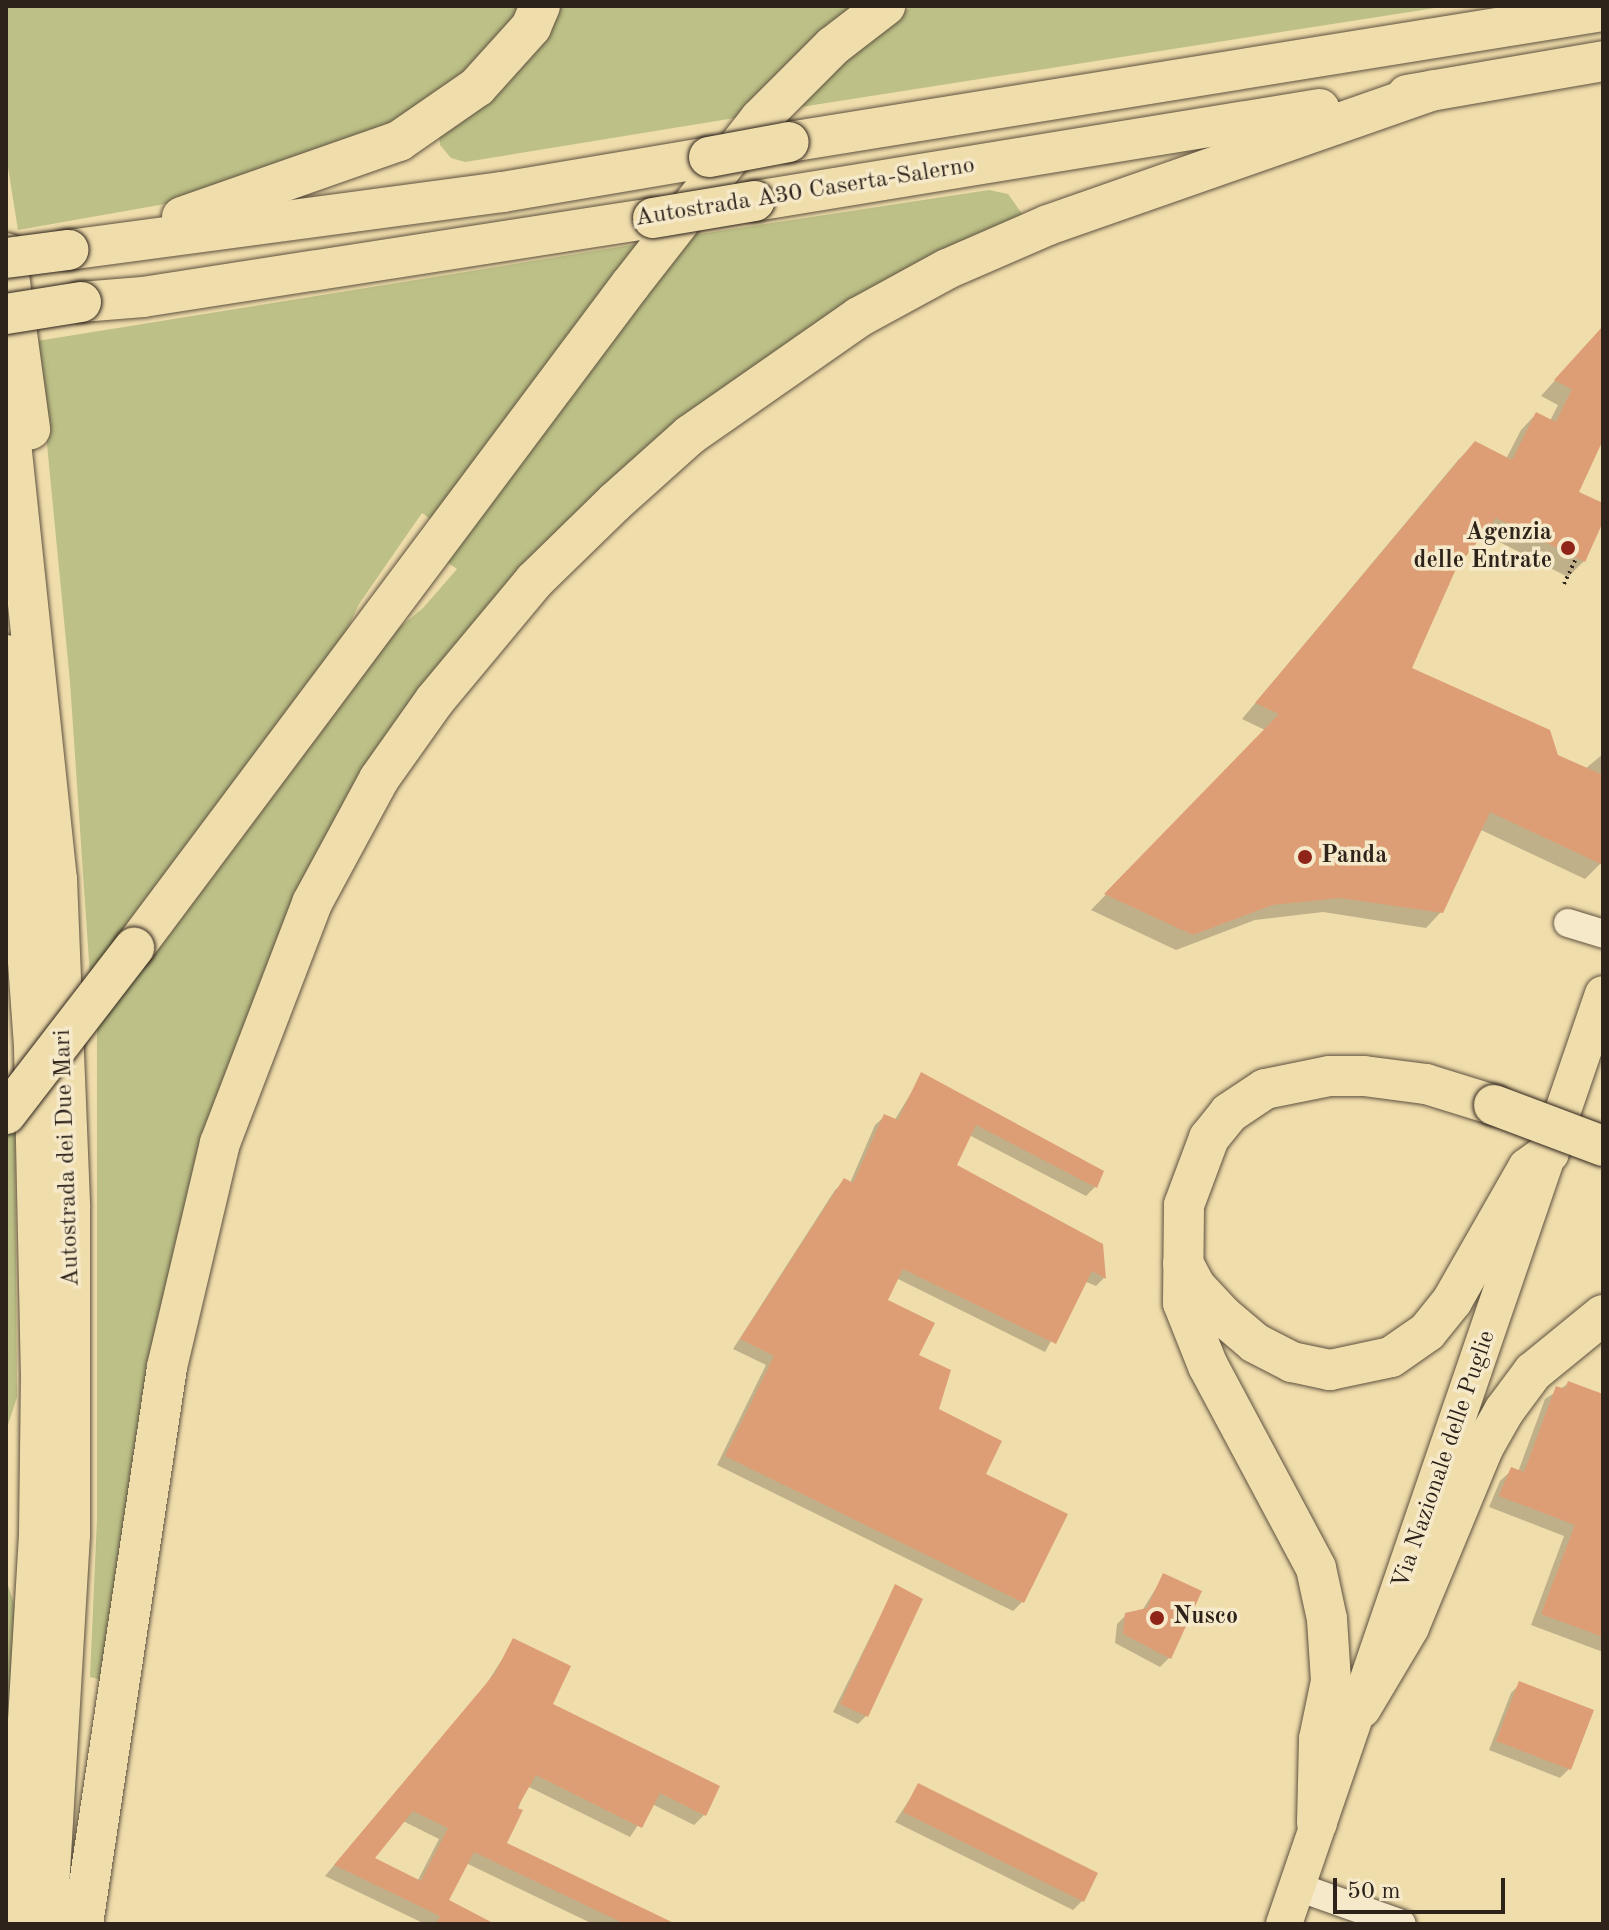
<!DOCTYPE html>
<html>
<head>
<meta charset="utf-8">
<style>
  body { margin:0 }
  #map { position:relative; width:1609px; height:1930px; overflow:hidden; background:#f0ddac; font-family:"Old Standard TT",serif }
  div>[style] { position:absolute }
  [style*='--x'] { left:calc(var(--x)*1px); top:calc(var(--y)*1px); width:calc(var(--w)*1px); rotate:calc(var(--a)*1deg) }
  .green>* { inset:0; background:#bdc087 }
  .shadow>* { inset:0; background:#0003 }
  .building>* { inset:0; background:#dd9e75 }
  .path>* { height:4px; margin-top:-2px; transform-origin:0; background:repeating-linear-gradient(90deg,#2d231b 0 2px,transparent 0 6px) }
  .roads { filter:drop-shadow(0 0 2px #5e523f) drop-shadow(0 0 2px #5e523f) }
  .minor>* { height:28px; margin:-14px; padding:0 14px; transform-origin:14px; border-radius:14px; background:#f5e9c9 }
  .major>* { height:36px; margin:-18px; padding:0 18px; transform-origin:18px; border-radius:18px; background:#f0ddac }
  .highway>* { height:40px; margin:-20px; padding:0 20px; transform-origin:20px; border-radius:20px; background:#f0ddac }
  .bridges { filter:drop-shadow(0 0 2px #2d231b) drop-shadow(0 0 2px #2d231b) }
  .highway-bridge>* { height:40px; margin:-20px; padding:0 20px; transform-origin:20px; border-radius:20px; background:#f0ddac }
  .dots>* { width:22px; height:22px; translate:-50% -50%; box-sizing:border-box; border:4px solid #f5e9c9; border-radius:50% }
  span { translate:-50% -50%; white-space:nowrap; text-align:center; line-height:1.15; -webkit-text-stroke:7px #f5e9c9; paint-order:stroke }
  .street-label { font-size:24px; color:#2d231b }
  .poi-label { font-size:24px; color:#2d231b; font-weight:700 }
  .right { translate:-100% -50%; text-align:right }
  .left { translate:0 -50%; text-align:left }
  .frame { position:absolute; inset:0; border:8px solid #2d231b; pointer-events:none }
  .scale { position:absolute; left:1333px; top:1878px; width:172px; height:36px; box-sizing:border-box; border:4px solid #2d231b; border-top:0; padding-left:10px; font-size:24px; line-height:28px; white-space:nowrap; color:#2d231b; -webkit-text-stroke:6px #f5e9c9; paint-order:stroke }
</style>
</head>
<body>
<div id="map">
  <div class="green">
    <i style="clip-path:polygon(6px 6px,528px 6px,430px 110px,250px 189px,18px 230px,6px 155px)"></i>
    <i style="clip-path:polygon(553px 6px,862px 6px,747px 116px,465px 162px,451px 158px,440px 145px,439px 130px)"></i>
    <i style="clip-path:polygon(913px 6px,1448px 6px,788px 109px,866px 36px)"></i>
    <i style="clip-path:polygon(989px 190px,1008px 194px,1025px 218px,570px 527px,292px 918px,107px 1681px,90px 1677px,97px 1519px,97px 1017px,377px 646px,423px 608px,457px 569px,441px 558px,687px 236px)"></i>
    <i style="clip-path:polygon(638px 244px,437px 524px,422px 513px,359px 604px,334px 658px,90px 976px,70px 682px,37px 341px)"></i>
    <i style="clip-path:polygon(15px 1125px,17px 1397px,6px 1431px,6px 1138px)"></i>
    <i style="clip-path:polygon(6px 1580px,17px 1612px,6px 1799px)"></i>
  </div>
  <div class="shadow">
    <i style="clip-path:polygon(1603px 327px,1603px 435px,1576px 493px,1603px 506px,1603px 517px,1584px 561px,1568px 577px,1482px 533px,1455px 568px,1409px 670px,1557px 757px,1585px 769px,1603px 754px,1601px 863px,1585px 879px,1479px 829px,1441px 912px,1426px 928px,1323px 912px,1255px 920px,1176px 950px,1091px 910px,1265px 730px,1242px 719px,1459px 459px,1475px 444px,1506px 459px,1521px 430px,1536px 414px,1550px 421px,1558px 405px,1541px 396px)"></i>
    <i style="clip-path:polygon(922px 1075px,1095px 1187px,1086px 1196px,969px 1135px,954px 1166px,1104px 1278px,1096px 1286px,1084px 1281px,1045px 1352px,896px 1278px,885px 1301px,917px 1356px,937px 1410px,983px 1475px,1022px 1602px,1013px 1611px,717px 1465px,766px 1365px,733px 1349px,835px 1190px,845px 1181px,850px 1183px,875px 1125px,885px 1116px,894px 1121px)"></i>
    <i style="clip-path:polygon(1569px 1383px,1603px 1396px,1603px 1652px,1531px 1625px,1564px 1536px,1489px 1507px,1500px 1481px,1512px 1470px,1518px 1472px,1545px 1399px)"></i>
    <i style="clip-path:polygon(1164px 1575px,1169px 1658px,1160px 1667px,1115px 1643px,1117px 1624px,1126px 1615px,1142px 1611px)"></i>
    <i style="clip-path:polygon(895px 1587px,866px 1716px,858px 1724px,833px 1712px)"></i>
    <i style="clip-path:polygon(evenodd,514px 1641px,551px 1705px,704px 1815px,694px 1825px,652px 1804px,630px 1837px,527px 1786px,504px 1844px,672px 1924px,593px 1924px,466px 1863px,446px 1901px,491px 1924px,425px 1924px,325px 1876px,485px 1686px,514px 1641px,403px 1821px,439px 1839px,417px 1882px,372px 1859px,403px 1821px)"></i>
    <i style="clip-path:polygon(1520px 1684px,1569px 1769px,1560px 1778px,1489px 1750px,1511px 1693px)"></i>
    <i style="clip-path:polygon(918px 1786px,1095px 1874px,1082px 1901px,1073px 1910px,895px 1822px)"></i>
  </div>
  <div class="building">
    <i style="clip-path:polygon(1603px 326px,1603px 440px,1579px 492px,1603px 503px,1603px 522px,1585px 562px,1496px 518px,1456px 569px,1412px 668px,1550px 730px,1558px 755px,1603px 775px,1603px 865px,1490px 812px,1443px 913px,1340px 898px,1272px 905px,1193px 935px,1104px 894px,1279px 714px,1255px 703px,1475px 441px,1512px 460px,1536px 412px,1556px 422px,1572px 389px,1554px 380px)"></i>
    <i style="clip-path:polygon(921px 1072px,1104px 1171px,1097px 1188px,976px 1125px,957px 1165px,1103px 1244px,1106px 1279px,1092px 1271px,1056px 1344px,903px 1269px,888px 1300px,935px 1323px,919px 1355px,951px 1370px,939px 1409px,1002px 1441px,986px 1474px,1068px 1514px,1024px 1603px,725px 1456px,774px 1356px,740px 1339px,844px 1178px,853px 1183px,884px 1114px,898px 1120px)"></i>
    <i style="clip-path:polygon(1568px 1381px,1603px 1394px,1603px 1637px,1541px 1614px,1575px 1525px,1499px 1496px,1511px 1467px,1524px 1472px,1556px 1386px,1565px 1389px)"></i>
    <i style="clip-path:polygon(1163px 1573px,1202px 1591px,1171px 1659px,1123px 1634px,1125px 1613px,1147px 1608px)"></i>
    <i style="clip-path:polygon(895px 1584px,923px 1599px,868px 1717px,840px 1704px)"></i>
    <i style="clip-path:polygon(evenodd,513px 1638px,571px 1666px,553px 1704px,720px 1786px,706px 1816px,660px 1793px,642px 1828px,536px 1775px,517px 1808px,523px 1810px,507px 1843px,676px 1924px,625px 1924px,474px 1852px,449px 1900px,495px 1924px,436px 1924px,440px 1916px,334px 1865px,495px 1673px,513px 1638px,413px 1811px,448px 1828px,421px 1881px,375px 1858px,413px 1811px)"></i>
    <i style="clip-path:polygon(1519px 1681px,1594px 1710px,1571px 1770px,1496px 1741px)"></i>
    <i style="clip-path:polygon(918px 1783px,1098px 1873px,1084px 1902px,903px 1812px)"></i>
  </div>
  <div class="path">
    <i style="--x:1564;--y:584;--w:29;--a:-65"></i>
  </div>
  <div class="roads">
    <div class="minor">
      <i style="--x:1568;--y:923;--w:37;--a:17"></i>
      <i style="--x:1298;--y:1887;--w:110;--a:19.6"></i>
    </div>
    <div class="major">
      <i style="--x:1284;--y:1924;--w:983;--a:-71.07"></i>
    </div>
    <div class="highway">
      <i style="--x:1407;--y:95;--w:199;--a:-9.8"></i>
      <i style="--x:789;--y:142;--w:824;--a:-9.14"></i>
      <i style="--x:755;--y:201;--w:572;--a:-9.25"></i>
      <i style="--x:182;--y:217;--w:230;--a:-19.3"></i>
      <i style="--x:399;--y:141;--w:95;--a:-34.7"></i>
      <i style="--x:477;--y:87;--w:81;--a:-48"></i>
      <i style="--x:531;--y:27;--w:23;--a:-67"></i>
      <i style="--x:68;--y:250;--w:439;--a:-7.6"></i>
      <i style="--x:503;--y:192;--w:209;--a:-9.6"></i>
      <i style="--x:6;--y:253;--w:178;--a:82.2"></i>
      <i style="--x:81;--y:302;--w:62;--a:-4.6"></i>
      <i style="--x:143;--y:297;--w:516;--a:-8.81"></i>
      <i style="--x:6;--y:395;--w:487;--a:84"></i>
      <i style="--x:57;--y:879;--w:329;--a:87.7"></i>
      <i style="--x:70;--y:1208;--w:327;--a:90"></i>
      <i style="--x:70;--y:1535;--w:390;--a:93.4"></i>
      <i style="--x:6;--y:655;--w:392;--a:85.9"></i>
      <i style="--x:34;--y:1046;--w:326;--a:88.8"></i>
      <i style="--x:41;--y:1372;--w:163;--a:90.7"></i>
      <i style="--x:39;--y:1535;--w:390;--a:93.4"></i>
      <i style="--x:134;--y:948;--w:829;--a:-53.19"></i>
      <i style="--x:631;--y:284;--w:209;--a:-52"></i>
      <i style="--x:760;--y:119;--w:103;--a:-45"></i>
      <i style="--x:833;--y:46;--w:66;--a:-37.6"></i>
      <i style="--x:1183;--y:1263;--w:26;--a:62"></i>
      <i style="--x:1195;--y:1286;--w:40;--a:47"></i>
      <i style="--x:1222;--y:1315;--w:43;--a:40.3"></i>
      <i style="--x:1255;--y:1343;--w:42;--a:27.2"></i>
      <i style="--x:1292;--y:1362;--w:39;--a:12"></i>
      <i style="--x:1330;--y:1370;--w:62;--a:-12"></i>
      <i style="--x:1391;--y:1357;--w:44;--a:-34.8"></i>
      <i style="--x:1427;--y:1332;--w:40;--a:-51"></i>
      <i style="--x:1452;--y:1301;--w:153;--a:-60.3"></i>
      <i style="--x:1528;--y:1168;--w:26;--a:-36"></i>
      <i style="--x:1361;--y:1708;--w:94;--a:-59.3"></i>
      <i style="--x:1409;--y:1627;--w:194;--a:-67.5"></i>
      <i style="--x:1483;--y:1448;--w:43;--a:-60.4"></i>
      <i style="--x:1504;--y:1411;--w:49;--a:-53.4"></i>
      <i style="--x:1533;--y:1372;--w:90;--a:-39.2"></i>
      <i style="--x:1317;--y:1823;--w:84;--a:-88.6"></i>
      <i style="--x:1319;--y:1739;--w:59;--a:-78.3"></i>
      <i style="--x:1331;--y:1681;--w:62;--a:-93.7"></i>
      <i style="--x:1327;--y:1619;--w:52;--a:-102.2"></i>
      <i style="--x:1316;--y:1568;--w:229;--a:-118.1"></i>
      <i style="--x:1208;--y:1366;--w:68;--a:-111.6"></i>
      <i style="--x:1183;--y:1303;--w:98;--a:-89.4"></i>
      <i style="--x:1184;--y:1205;--w:72;--a:-69.5"></i>
      <i style="--x:1209;--y:1138;--w:32;--a:-51"></i>
      <i style="--x:1229;--y:1113;--w:43;--a:-33.7"></i>
      <i style="--x:1265;--y:1089;--w:65;--a:-11.5"></i>
      <i style="--x:1329;--y:1076;--w:35;--a:0"></i>
      <i style="--x:1364;--y:1076;--w:63;--a:7.4"></i>
      <i style="--x:1426;--y:1084;--w:71;--a:17.2"></i>
      <i style="--x:83;--y:1924;--w:563;--a:-81.42"></i>
      <i style="--x:167;--y:1367;--w:230;--a:-76.7"></i>
      <i style="--x:220;--y:1143;--w:257;--a:-69"></i>
      <i style="--x:312;--y:903;--w:141;--a:-61.6"></i>
      <i style="--x:379;--y:779;--w:97;--a:-54.7"></i>
      <i style="--x:435;--y:700;--w:155;--a:-50.2"></i>
      <i style="--x:534;--y:581;--w:113;--a:-44.3"></i>
      <i style="--x:615;--y:502;--w:101;--a:-41.8"></i>
      <i style="--x:690;--y:435;--w:206;--a:-34.9"></i>
      <i style="--x:859;--y:317;--w:100;--a:-28.6"></i>
      <i style="--x:947;--y:269;--w:110;--a:-23.5"></i>
      <i style="--x:1048;--y:225;--w:408;--a:-19.3"></i>
    </div>
  </div>
  <div class="bridges">
    <div class="highway-bridge">
      <i style="--x:709;--y:157;--w:81;--a:-10.6"></i>
      <i style="--x:653;--y:218;--w:103;--a:-9.5"></i>
      <i style="--x:6;--y:258;--w:63;--a:-7.4"></i>
      <i style="--x:6;--y:314;--w:76;--a:-9.1"></i>
      <i style="--x:1494;--y:1105;--w:116;--a:20.6"></i>
      <i style="--x:6;--y:1114;--w:210;--a:-52.4"></i>
    </div>
  </div>
  <div class="dots">
    <i style="left:1568px;top:548px;background:#8f2418"></i>
    <i style="left:1305px;top:857px;background:#8f2418"></i>
    <i style="left:1157px;top:1618px;background:#8f2418"></i>
  </div>
  <div class="street-label">
    <span style="left:805px;top:193px;rotate:-9deg">Autostrada A30 Caserta-Salerno</span>
    <span style="left:68px;top:1158px;rotate:-92deg">Autostrada dei Due Mari</span>
    <span style="left:1445px;top:1460px;rotate:-71deg">Via Nazionale delle Puglie</span>
  </div>
  <div class="poi-label">
    <span class="right" style="left:1552px;top:548px">Agenzia<br>delle Entrate</span>
    <span class="left" style="left:1321px;top:857px">Panda</span>
    <span class="left" style="left:1173px;top:1618px">Nusco</span>
  </div>
  <div class="frame"></div>
  <div class="scale">50 m</div>
</div>
</body>
</html>
